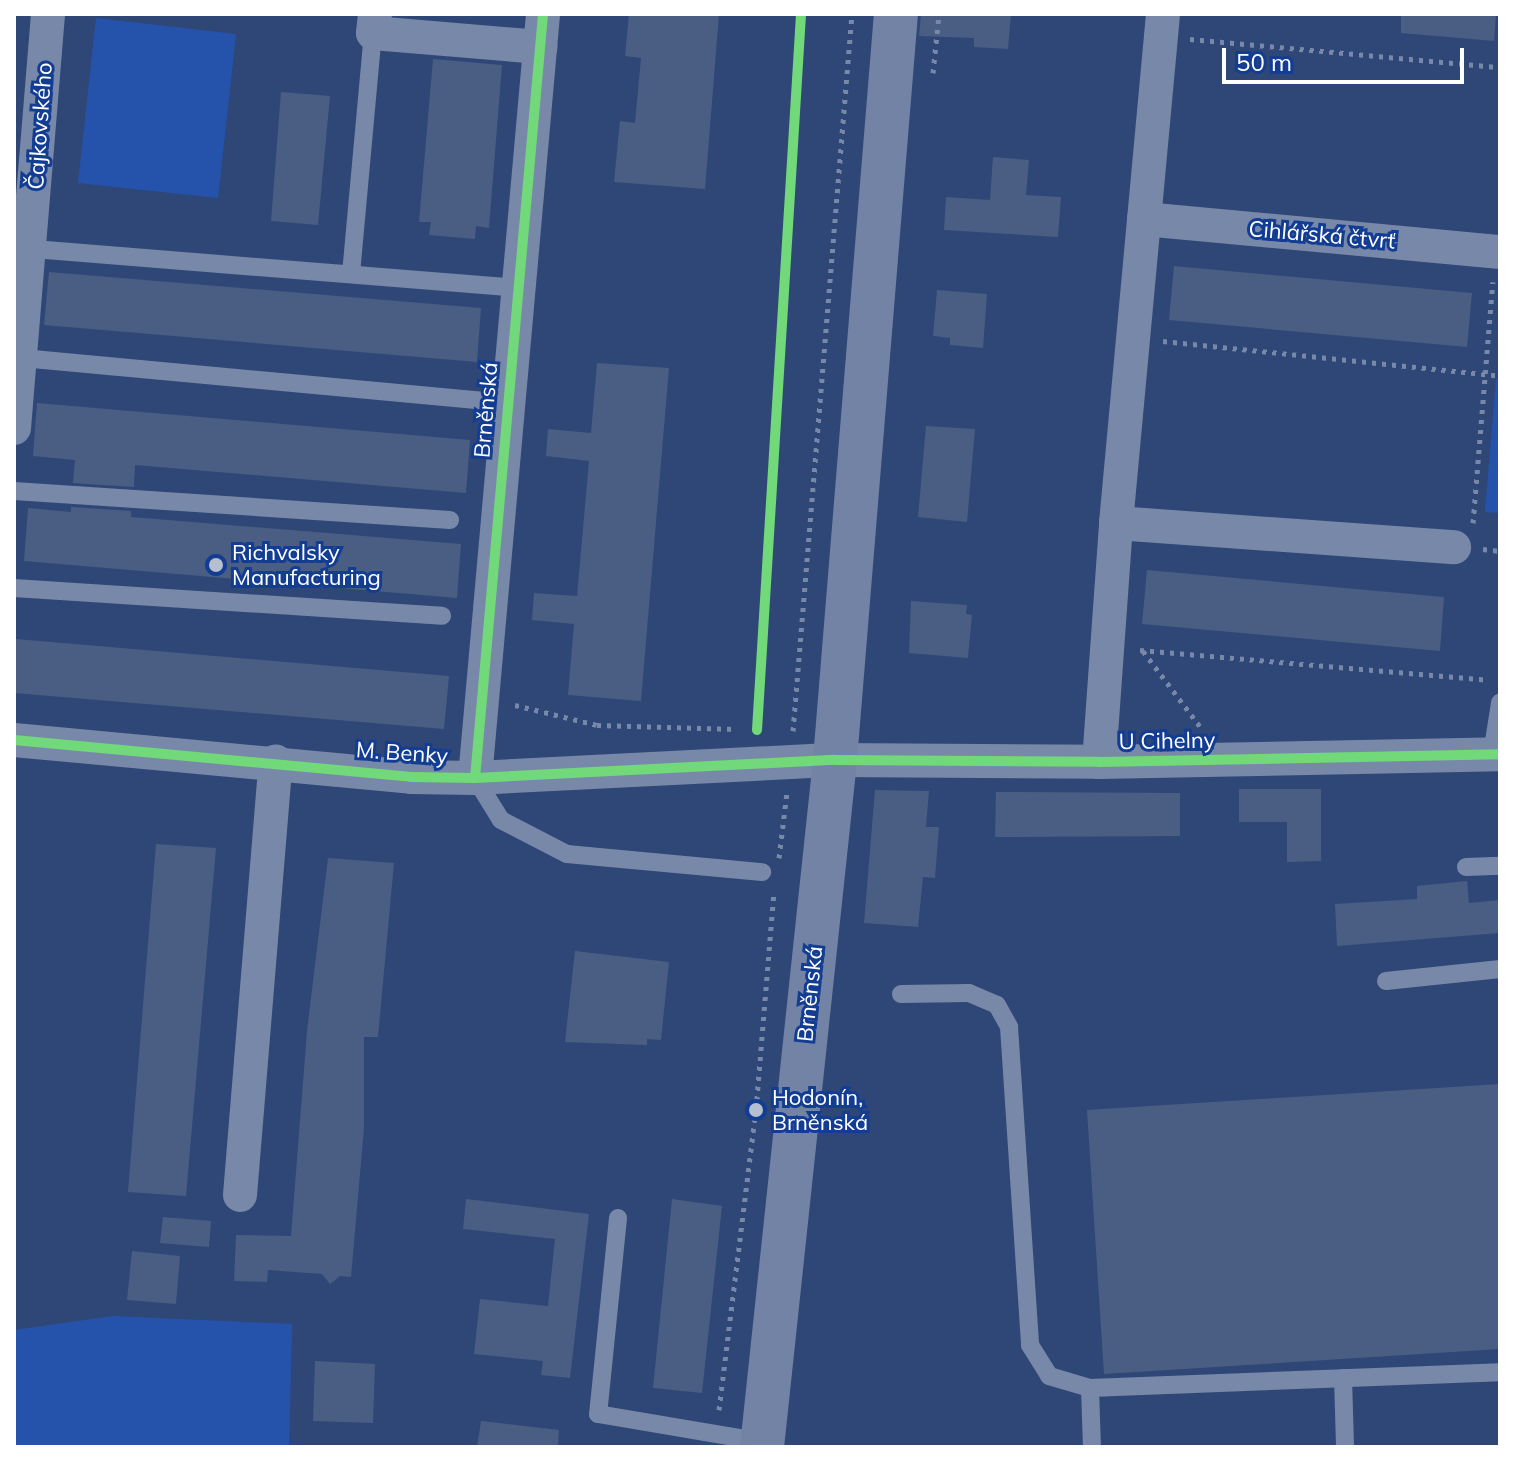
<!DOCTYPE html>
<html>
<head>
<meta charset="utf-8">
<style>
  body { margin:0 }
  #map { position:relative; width:1514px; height:1461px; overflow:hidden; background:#2f4776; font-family:Mulish,sans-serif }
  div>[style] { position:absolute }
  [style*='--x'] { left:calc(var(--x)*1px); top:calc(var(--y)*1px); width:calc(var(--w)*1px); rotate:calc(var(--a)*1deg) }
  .green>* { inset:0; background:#2553ab }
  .building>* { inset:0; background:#4a5e84 }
  .path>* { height:5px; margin-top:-2.5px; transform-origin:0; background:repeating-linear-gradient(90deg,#7888a9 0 4px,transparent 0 10px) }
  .lane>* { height:18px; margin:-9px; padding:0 9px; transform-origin:9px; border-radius:9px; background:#7888a9 }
  .street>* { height:34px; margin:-17px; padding:0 17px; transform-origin:17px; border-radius:17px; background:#7888a9 }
  .secondary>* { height:44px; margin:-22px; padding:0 22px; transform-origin:22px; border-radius:22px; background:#7383a5 }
  .cycleway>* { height:10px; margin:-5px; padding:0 5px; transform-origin:5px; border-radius:5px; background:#71d979 }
  .dots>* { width:22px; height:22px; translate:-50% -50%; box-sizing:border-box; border:4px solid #123d93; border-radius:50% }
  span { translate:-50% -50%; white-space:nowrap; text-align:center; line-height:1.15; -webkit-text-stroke:6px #123d93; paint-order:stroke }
  .street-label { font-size:22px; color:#fff }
  .poi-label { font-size:22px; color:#fff }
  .left { translate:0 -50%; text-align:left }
  .frame { position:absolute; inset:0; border:16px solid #fff; pointer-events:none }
  .scale { position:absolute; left:1222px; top:48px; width:242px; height:36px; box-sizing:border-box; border:4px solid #fff; border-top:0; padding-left:10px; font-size:24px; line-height:28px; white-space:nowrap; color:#fff; -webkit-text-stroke:6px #123d93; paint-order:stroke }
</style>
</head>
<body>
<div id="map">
  <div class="green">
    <i style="clip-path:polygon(96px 18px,236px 34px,218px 198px,78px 183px)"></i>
    <i style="clip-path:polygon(1496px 379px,1500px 379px,1500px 513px,1485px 512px)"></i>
    <i style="clip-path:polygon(113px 1316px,292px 1324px,289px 1447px,14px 1447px,14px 1330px)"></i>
  </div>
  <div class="building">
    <i style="clip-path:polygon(629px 14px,719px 14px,705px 189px,614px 182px,620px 121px,635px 123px,641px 58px,625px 56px)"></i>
    <i style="clip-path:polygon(921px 14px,1011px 14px,1008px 49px,974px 47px,974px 38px,919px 36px)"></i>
    <i style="clip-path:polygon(1401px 14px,1496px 14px,1494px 41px,1401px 33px)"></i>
    <i style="clip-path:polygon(433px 59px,502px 65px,489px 228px,476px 226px,475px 239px,429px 235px,431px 222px,419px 222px)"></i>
    <i style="clip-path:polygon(281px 92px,330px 96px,318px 225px,271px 221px)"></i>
    <i style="clip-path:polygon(993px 157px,1029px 160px,1026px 195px,1061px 197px,1058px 237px,944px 230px,946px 197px,990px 200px)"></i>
    <i style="clip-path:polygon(1174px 266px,1472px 293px,1467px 347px,1169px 320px)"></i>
    <i style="clip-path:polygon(49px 272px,481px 308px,477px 362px,44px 325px)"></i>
    <i style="clip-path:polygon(937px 290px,987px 294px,983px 348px,950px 345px,950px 338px,933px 336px)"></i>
    <i style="clip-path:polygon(597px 363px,669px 368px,641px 701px,568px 695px,574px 624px,532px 620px,534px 593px,577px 596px,589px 461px,546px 456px,548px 429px,591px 433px)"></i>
    <i style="clip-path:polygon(37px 403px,470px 440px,466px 493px,135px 465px,134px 487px,73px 483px,75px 460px,33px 456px)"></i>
    <i style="clip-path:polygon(926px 426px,975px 429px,967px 522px,918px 517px)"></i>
    <i style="clip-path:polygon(71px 507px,131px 511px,131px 517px,461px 544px,457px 598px,24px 561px,28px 508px,71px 512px)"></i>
    <i style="clip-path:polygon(1147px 570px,1444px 597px,1440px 651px,1142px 624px)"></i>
    <i style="clip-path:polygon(911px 601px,967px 605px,966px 614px,972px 615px,968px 658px,909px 653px)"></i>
    <i style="clip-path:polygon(16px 639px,449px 676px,444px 729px,14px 693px)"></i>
    <i style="clip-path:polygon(1239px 789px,1321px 789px,1321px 861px,1287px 862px,1287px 822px,1239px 822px)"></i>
    <i style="clip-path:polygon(875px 790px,929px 791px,926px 827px,939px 827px,935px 878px,923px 877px,918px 927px,864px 923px)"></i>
    <i style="clip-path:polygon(996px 792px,1180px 793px,1180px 836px,995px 837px)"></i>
    <i style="clip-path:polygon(156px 844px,216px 848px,186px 1196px,128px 1192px)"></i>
    <i style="clip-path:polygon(328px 858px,394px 863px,378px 1037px,364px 1037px,364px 1128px,351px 1277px,340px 1276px,330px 1284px,322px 1274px,268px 1270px,267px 1282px,234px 1281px,236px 1235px,291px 1236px,307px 1031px)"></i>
    <i style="clip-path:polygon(1467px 881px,1469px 903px,1500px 900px,1500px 933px,1337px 946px,1335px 904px,1417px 899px,1417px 886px)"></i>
    <i style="clip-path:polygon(575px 951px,669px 962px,661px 1040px,647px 1039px,647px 1045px,565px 1042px)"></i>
    <i style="clip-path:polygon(1500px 1084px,1500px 1349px,1104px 1374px,1087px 1110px)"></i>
    <i style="clip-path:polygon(466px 1199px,589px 1214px,570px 1378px,541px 1375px,543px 1361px,474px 1354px,480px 1299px,548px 1306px,555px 1239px,463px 1229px)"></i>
    <i style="clip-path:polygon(672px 1199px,722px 1206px,702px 1393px,653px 1388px)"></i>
    <i style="clip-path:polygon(163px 1217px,211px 1221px,209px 1247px,160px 1243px)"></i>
    <i style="clip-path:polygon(132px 1251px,180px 1256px,176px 1304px,127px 1300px)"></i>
    <i style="clip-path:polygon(315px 1361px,375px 1364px,373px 1423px,313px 1421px)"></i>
    <i style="clip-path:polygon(481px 1421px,559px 1430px,558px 1447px,477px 1447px)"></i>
  </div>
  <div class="path">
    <i style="--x:1190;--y:39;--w:311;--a:5.2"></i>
    <i style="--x:933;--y:73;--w:59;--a:-84.2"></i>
    <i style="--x:1163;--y:341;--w:339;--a:5.9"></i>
    <i style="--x:1473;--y:523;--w:242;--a:-85.3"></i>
    <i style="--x:1483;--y:549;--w:17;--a:7"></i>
    <i style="--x:1140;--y:650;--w:349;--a:4.9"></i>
    <i style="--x:1143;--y:651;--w:98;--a:52.9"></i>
    <i style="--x:515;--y:705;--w:84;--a:13.7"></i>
    <i style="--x:597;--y:725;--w:139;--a:1.6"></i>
    <i style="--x:793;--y:731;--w:719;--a:-85.3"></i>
    <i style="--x:779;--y:858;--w:66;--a:-83.1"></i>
    <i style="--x:719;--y:1410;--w:302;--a:-83"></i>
    <i style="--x:756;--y:1110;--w:220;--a:-85.3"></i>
  </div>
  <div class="lane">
    <i style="--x:21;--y:248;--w:498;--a:4.6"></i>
    <i style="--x:351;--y:274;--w:242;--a:-84.8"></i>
    <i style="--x:22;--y:358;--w:486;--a:5.3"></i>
    <i style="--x:14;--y:491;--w:437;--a:3.8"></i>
    <i style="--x:14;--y:588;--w:429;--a:3.7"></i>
    <i style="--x:1492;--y:754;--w:52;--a:-81.1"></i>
    <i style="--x:475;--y:778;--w:49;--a:58.2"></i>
    <i style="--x:501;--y:820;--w:74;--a:27.3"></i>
    <i style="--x:567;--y:854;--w:196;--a:5.3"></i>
    <i style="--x:1466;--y:867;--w:34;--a:-2"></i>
    <i style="--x:1386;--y:981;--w:115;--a:-6"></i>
    <i style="--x:901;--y:994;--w:68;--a:-0.8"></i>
    <i style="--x:969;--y:993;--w:30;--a:23"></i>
    <i style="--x:997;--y:1005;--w:25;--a:61"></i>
    <i style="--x:1009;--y:1027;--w:319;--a:86.2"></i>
    <i style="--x:1030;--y:1345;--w:36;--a:58"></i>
    <i style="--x:1049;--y:1376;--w:43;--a:16.3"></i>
    <i style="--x:1090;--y:1388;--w:410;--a:-2.2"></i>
    <i style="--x:618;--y:1218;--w:197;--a:95.8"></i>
    <i style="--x:598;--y:1414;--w:167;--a:9.6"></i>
    <i style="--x:1343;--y:1378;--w:69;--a:88.3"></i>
    <i style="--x:1090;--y:1388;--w:59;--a:88.1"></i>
  </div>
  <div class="street">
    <i style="--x:375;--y:14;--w:19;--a:96"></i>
    <i style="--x:373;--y:33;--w:168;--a:4.8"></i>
    <i style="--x:1144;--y:219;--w:358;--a:5.3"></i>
    <i style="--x:14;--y:428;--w:415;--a:-85.3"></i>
    <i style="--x:1116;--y:523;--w:511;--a:-84.72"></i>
    <i style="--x:14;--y:740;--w:399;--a:5.3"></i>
    <i style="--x:411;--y:777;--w:64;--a:0.9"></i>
    <i style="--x:475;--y:778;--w:360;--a:-2.9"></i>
    <i style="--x:835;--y:760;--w:264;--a:0.4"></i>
    <i style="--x:1099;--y:762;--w:401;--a:-1.1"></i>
    <i style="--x:1099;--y:762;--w:240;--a:-85.9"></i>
    <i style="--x:1116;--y:523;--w:339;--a:4.1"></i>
    <i style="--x:475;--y:778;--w:767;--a:-84.91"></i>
    <i style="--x:240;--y:1195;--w:435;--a:-85.3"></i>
  </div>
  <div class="secondary">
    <i style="--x:762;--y:1447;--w:691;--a:-83.93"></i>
    <i style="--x:835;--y:760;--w:748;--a:-85.33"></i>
  </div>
  <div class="cycleway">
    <i style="--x:757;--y:730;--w:717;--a:-86.48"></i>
    <i style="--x:14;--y:740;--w:399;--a:5.3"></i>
    <i style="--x:411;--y:777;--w:64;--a:0.9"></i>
    <i style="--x:475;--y:778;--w:360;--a:-2.9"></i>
    <i style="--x:835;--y:760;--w:264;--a:0.4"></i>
    <i style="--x:1099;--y:762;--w:401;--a:-1.1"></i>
    <i style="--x:475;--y:778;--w:767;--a:-84.91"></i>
  </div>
  <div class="dots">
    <i style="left:216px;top:565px;background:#b6bfcf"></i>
    <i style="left:756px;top:1110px;background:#b6bfcf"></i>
  </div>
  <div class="street-label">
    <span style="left:40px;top:126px;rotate:-86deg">Čajkovského</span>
    <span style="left:1322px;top:235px;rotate:5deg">Cihlářská čtvrť</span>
    <span style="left:486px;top:410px;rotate:-85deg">Brněnská</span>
    <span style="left:1167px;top:741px;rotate:-1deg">U Cihelny</span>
    <span style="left:402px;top:753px;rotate:4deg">M. Benky</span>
    <span style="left:810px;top:994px;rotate:-84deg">Brněnská</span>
  </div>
  <div class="poi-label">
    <span class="left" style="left:232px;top:565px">Richvalsky<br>Manufacturing</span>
    <span class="left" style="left:772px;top:1110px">Hodonín,<br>Brněnská</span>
  </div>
  <div class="frame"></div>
  <div class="scale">50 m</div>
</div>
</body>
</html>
